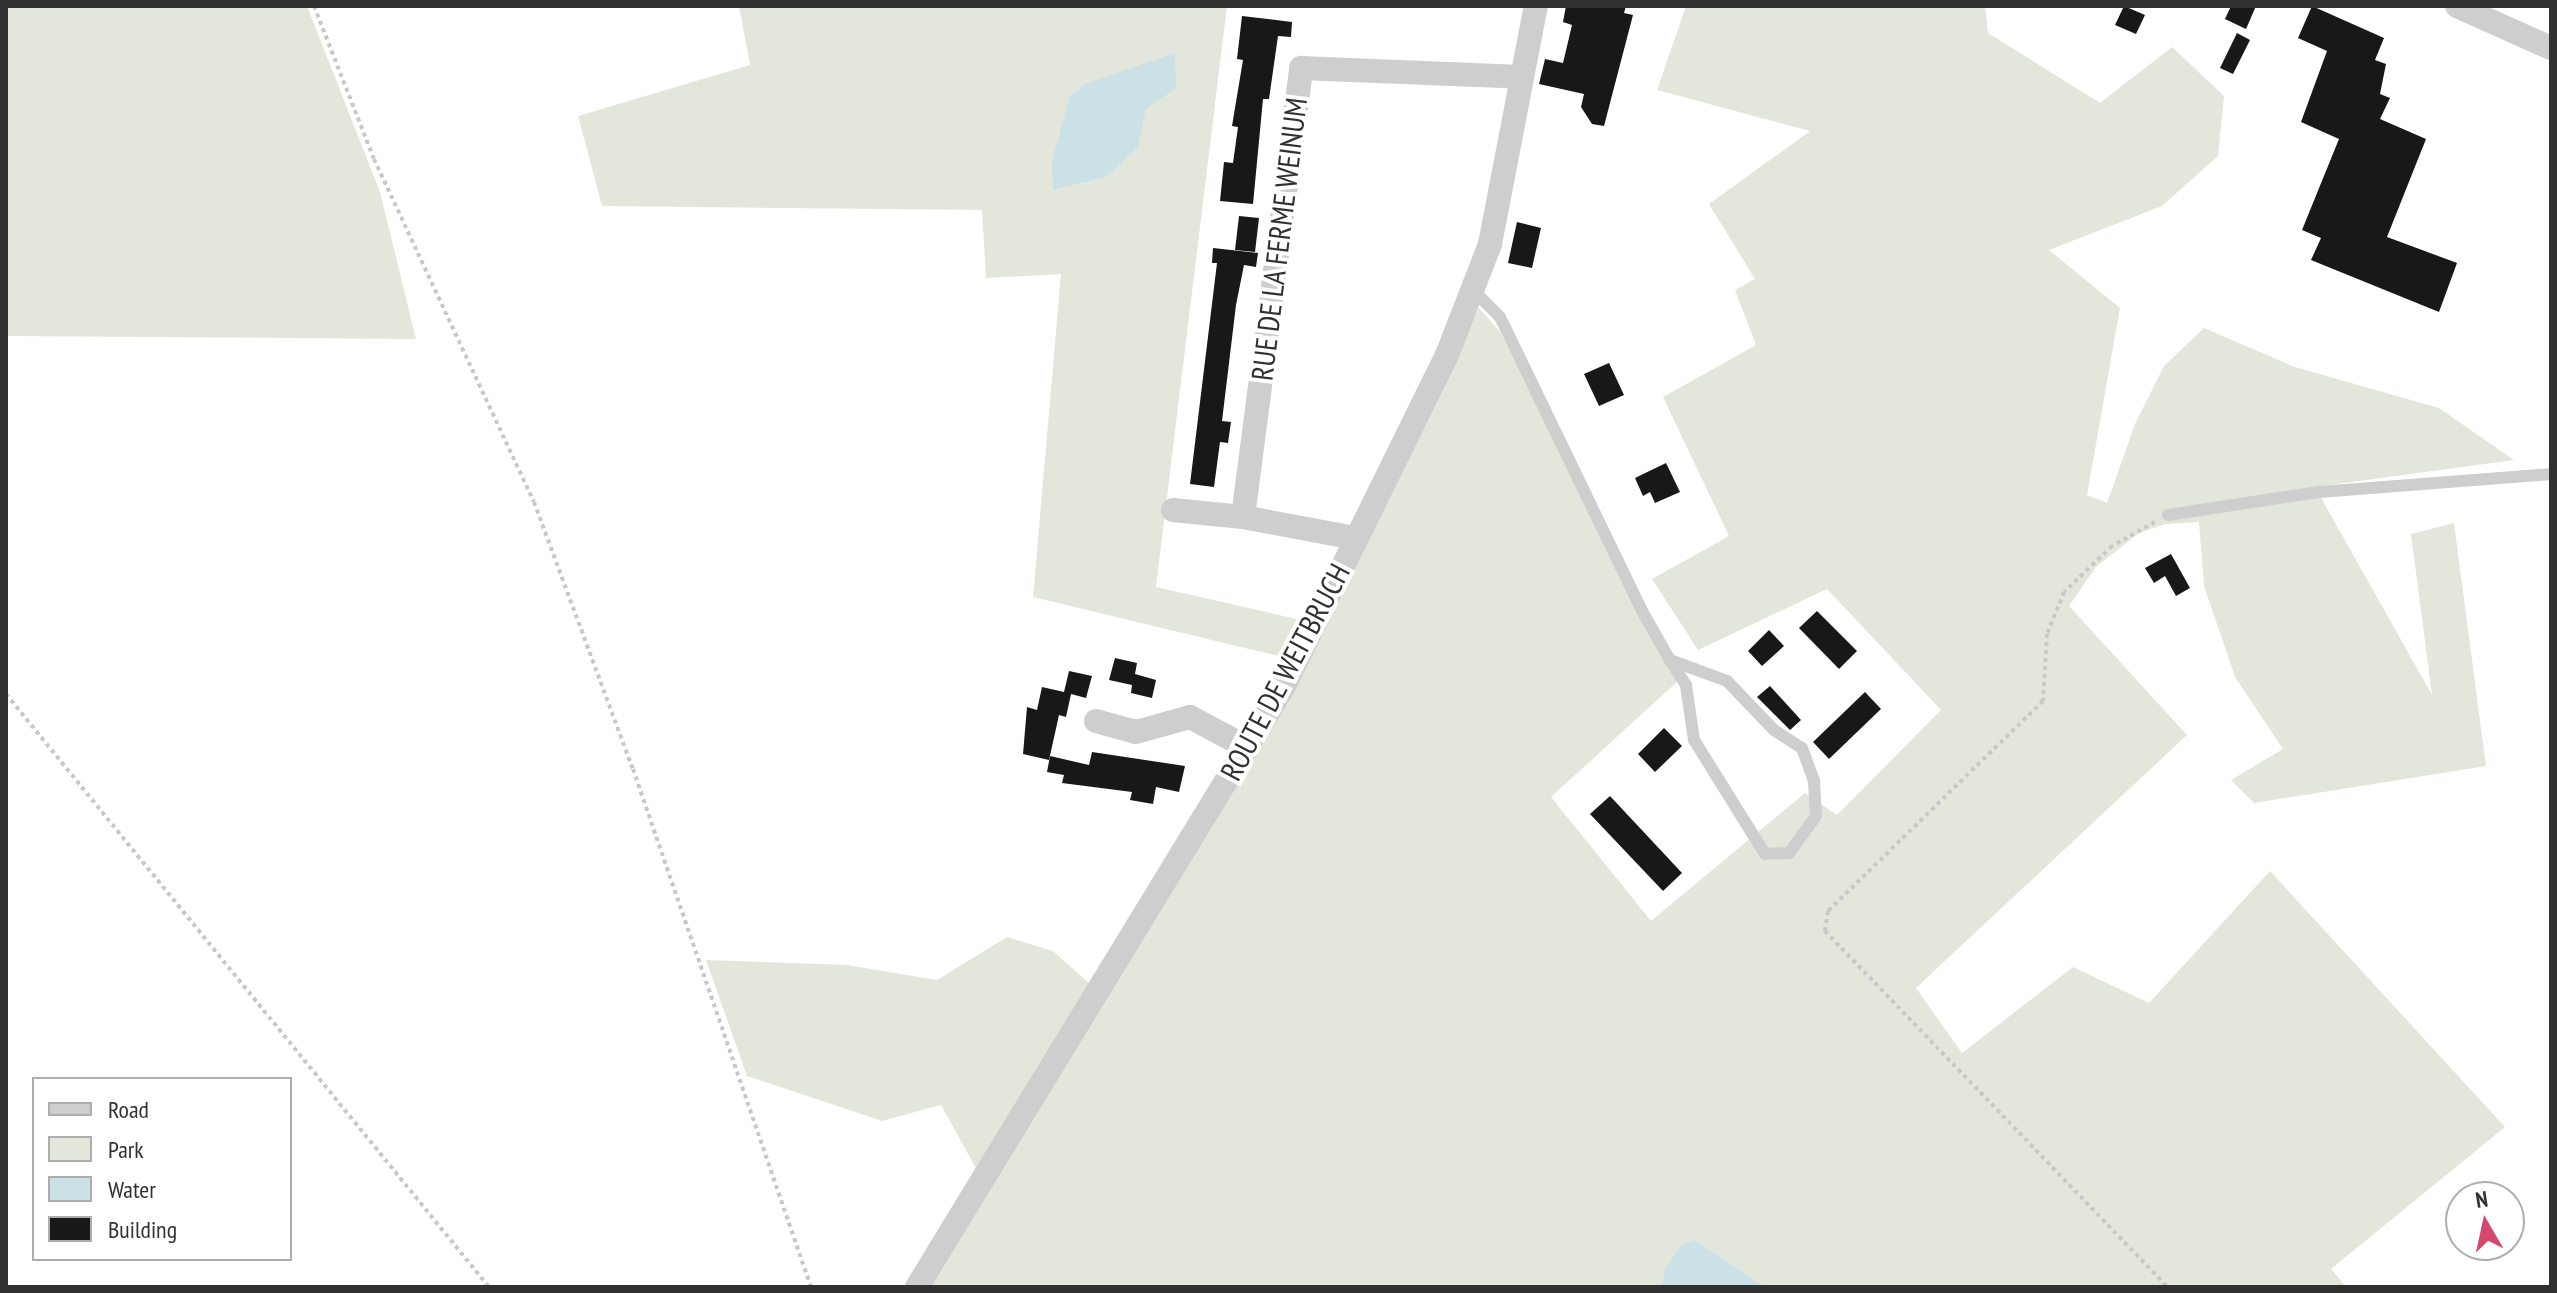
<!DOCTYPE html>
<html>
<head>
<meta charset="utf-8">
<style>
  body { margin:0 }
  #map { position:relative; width:2557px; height:1293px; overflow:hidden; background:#fff; font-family:"PT Sans Narrow",sans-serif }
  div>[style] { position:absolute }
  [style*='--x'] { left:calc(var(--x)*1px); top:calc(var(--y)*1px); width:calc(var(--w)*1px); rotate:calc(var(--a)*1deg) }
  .green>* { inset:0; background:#e3e7db }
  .water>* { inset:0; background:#cbe1e6 }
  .building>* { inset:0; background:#181818 }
  .path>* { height:4px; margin-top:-2px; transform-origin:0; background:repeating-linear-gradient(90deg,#c8c8c8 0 4px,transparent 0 8px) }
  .service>* { height:12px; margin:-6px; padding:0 6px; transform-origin:6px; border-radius:6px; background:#cecece }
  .minor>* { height:24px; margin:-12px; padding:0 12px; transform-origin:12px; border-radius:12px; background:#cecece }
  span { translate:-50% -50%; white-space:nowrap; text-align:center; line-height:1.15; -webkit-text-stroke:8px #fff; paint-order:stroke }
  .street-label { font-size:30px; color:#313131 }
  .frame { position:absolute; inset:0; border:8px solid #313131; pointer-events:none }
  .legend { position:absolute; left:32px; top:1077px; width:260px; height:184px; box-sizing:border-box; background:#fff; border:2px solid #adadad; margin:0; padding:10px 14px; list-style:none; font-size:24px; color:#313131 }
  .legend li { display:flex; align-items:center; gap:16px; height:40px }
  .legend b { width:40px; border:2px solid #adadad }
  .north { position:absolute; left:2445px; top:1181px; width:80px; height:80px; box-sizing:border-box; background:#fff; border:2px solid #adadad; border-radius:50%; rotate:351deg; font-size:22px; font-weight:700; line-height:32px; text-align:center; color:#313131 }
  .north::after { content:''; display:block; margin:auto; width:28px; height:36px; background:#d4486b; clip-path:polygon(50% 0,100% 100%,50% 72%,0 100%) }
</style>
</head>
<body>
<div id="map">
  <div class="green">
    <i style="clip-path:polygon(6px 6px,307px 6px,380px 192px,416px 339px,6px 336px)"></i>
    <i style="clip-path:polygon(739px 6px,1227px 6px,1156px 587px,1319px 624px,1479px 308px,1500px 332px,1678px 681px,1551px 797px,1651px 921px,1805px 793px,1837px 815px,1941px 710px,1827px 589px,1698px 650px,1652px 579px,1729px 536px,1663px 397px,1756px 345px,1735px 290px,1755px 279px,1709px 204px,1810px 131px,1657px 90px,1686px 6px,1985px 6px,1988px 33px,2100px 103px,2172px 47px,2224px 96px,2218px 156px,2162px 206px,2049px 250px,2120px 308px,2087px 495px,2107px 503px,2135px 424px,2164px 366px,2204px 328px,2295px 367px,2439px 408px,2514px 460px,2315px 487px,2432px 695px,2411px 534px,2454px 523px,2486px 766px,2254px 803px,2231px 780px,2283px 749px,2235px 677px,2204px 586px,2199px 522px,2166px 524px,2139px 533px,2096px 567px,2069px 606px,2187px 735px,1916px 988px,1962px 1053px,2073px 967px,2149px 1003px,2270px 871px,2505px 1127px,2331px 1269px,2346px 1287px,1765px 1287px,1695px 1240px,1664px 1270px,1662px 1287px,927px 1287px,1307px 663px,1033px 597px,1061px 274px,986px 278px,982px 210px,602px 206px,578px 116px,750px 65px)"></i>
    <i style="clip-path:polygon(1007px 937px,1053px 951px,1091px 985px,978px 1172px,941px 1105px,882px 1121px,747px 1076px,706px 960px,847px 965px,937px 980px)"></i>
  </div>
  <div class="water">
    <i style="clip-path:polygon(1175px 53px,1176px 88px,1146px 109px,1138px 147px,1106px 177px,1053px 190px,1052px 160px,1070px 96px,1087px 83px)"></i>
    <i style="clip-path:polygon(1695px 1240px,1765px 1287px,1662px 1287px,1664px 1270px,1682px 1245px)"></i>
  </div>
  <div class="building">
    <i style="clip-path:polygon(1566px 6px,1626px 6px,1624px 13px,1633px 15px,1604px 126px,1592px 124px,1581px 107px,1584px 94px,1539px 84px,1545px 59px,1563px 63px,1572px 25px,1563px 22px)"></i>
    <i style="clip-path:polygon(2124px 6px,2145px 15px,2136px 34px,2115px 25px)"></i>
    <i style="clip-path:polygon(2231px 6px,2256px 6px,2246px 29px,2225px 19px)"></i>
    <i style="clip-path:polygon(2312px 6px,2384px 38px,2375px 60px,2386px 64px,2380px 94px,2390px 98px,2380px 119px,2426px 139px,2387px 237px,2457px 263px,2439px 312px,2311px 260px,2321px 238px,2302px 230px,2339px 139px,2301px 122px,2327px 51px,2298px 38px)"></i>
    <i style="clip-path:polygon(1242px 16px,1292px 22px,1291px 37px,1278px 36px,1269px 99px,1263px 99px,1253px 204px,1220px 201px,1224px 162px,1233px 163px,1238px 127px,1232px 126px,1243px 60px,1237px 59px)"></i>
    <i style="clip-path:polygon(2237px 33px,2250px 40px,2233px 74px,2220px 68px)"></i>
    <i style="clip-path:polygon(1239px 216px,1259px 218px,1255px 252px,1235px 250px)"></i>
    <i style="clip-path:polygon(1517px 222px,1541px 228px,1532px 268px,1508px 263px)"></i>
    <i style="clip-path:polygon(1213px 248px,1258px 253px,1256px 267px,1244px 265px,1236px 305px,1222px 421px,1231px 422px,1228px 443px,1220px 442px,1214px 487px,1190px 484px,1217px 263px,1212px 263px)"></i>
    <i style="clip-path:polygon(1609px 363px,1624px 395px,1599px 406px,1584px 374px)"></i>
    <i style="clip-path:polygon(1666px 463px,1680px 492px,1655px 503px,1650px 492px,1643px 496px,1635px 478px)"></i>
    <i style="clip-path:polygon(2171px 554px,2190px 588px,2176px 596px,2165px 576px,2154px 583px,2145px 568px)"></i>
    <i style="clip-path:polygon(1817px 611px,1857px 651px,1839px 669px,1799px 628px)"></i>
    <i style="clip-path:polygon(1769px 630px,1784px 646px,1762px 666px,1748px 651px)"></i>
    <i style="clip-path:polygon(1115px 658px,1137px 663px,1135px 674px,1156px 680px,1152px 698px,1131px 693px,1132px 685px,1109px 680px)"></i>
    <i style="clip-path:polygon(1069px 671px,1092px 676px,1086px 698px,1071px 694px,1066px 717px,1059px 715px,1049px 760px,1023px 754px,1027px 707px,1037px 710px,1042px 687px,1064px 692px)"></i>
    <i style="clip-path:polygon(1770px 686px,1801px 720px,1790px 730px,1757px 697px)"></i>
    <i style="clip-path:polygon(1865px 692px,1881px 709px,1829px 759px,1813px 742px)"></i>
    <i style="clip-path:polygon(1664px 728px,1682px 746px,1655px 772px,1638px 754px)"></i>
    <i style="clip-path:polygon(1092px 752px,1185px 766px,1179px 792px,1156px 787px,1153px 804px,1130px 800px,1132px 792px,1062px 783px,1064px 775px,1047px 772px,1050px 756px,1089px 765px)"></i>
    <i style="clip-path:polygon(1610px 796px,1682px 873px,1663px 891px,1590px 814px)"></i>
  </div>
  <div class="path">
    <i style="--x:314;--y:6;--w:164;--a:68.6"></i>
    <i style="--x:374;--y:159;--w:378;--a:65"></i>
    <i style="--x:534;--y:502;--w:285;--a:69.7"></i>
    <i style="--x:633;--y:769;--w:548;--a:71.04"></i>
    <i style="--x:2155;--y:522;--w:49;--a:150.8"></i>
    <i style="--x:2112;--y:546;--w:66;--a:136.2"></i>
    <i style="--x:2064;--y:592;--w:45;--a:112"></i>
    <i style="--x:2047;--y:634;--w:67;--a:93.4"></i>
    <i style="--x:2043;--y:701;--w:301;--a:135.7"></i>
    <i style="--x:1828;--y:911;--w:20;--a:99"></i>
    <i style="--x:1825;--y:931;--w:494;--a:46.1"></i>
    <i style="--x:6;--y:694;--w:765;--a:50.84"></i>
  </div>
  <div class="service">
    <i style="--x:1475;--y:292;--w:35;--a:45"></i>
    <i style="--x:1500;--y:317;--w:326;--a:64.2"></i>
    <i style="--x:1642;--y:611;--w:56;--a:60.3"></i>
    <i style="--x:1670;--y:660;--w:61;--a:20.2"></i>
    <i style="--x:1727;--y:681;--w:68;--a:46.2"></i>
    <i style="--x:1774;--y:730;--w:33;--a:33"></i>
    <i style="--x:1802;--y:748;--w:35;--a:70"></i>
    <i style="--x:1814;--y:781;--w:35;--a:87"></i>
    <i style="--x:1816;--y:816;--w:46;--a:126.1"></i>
    <i style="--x:1789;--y:853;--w:24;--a:178"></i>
    <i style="--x:1765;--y:854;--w:134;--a:-121.9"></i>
    <i style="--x:1694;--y:740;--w:56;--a:-98.3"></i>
    <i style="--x:1686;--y:685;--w:30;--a:-123"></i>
    <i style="--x:2168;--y:515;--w:153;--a:-8.7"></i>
    <i style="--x:2319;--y:492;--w:233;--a:-4.4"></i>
  </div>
  <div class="minor">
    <i style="--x:2457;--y:6;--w:103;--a:24.1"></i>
    <i style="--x:1173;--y:510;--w:70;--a:5.7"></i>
    <i style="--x:1355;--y:538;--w:114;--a:-169.4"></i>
    <i style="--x:1243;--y:517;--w:453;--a:-82.6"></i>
    <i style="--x:1301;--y:68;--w:221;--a:2.3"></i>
    <i style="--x:1096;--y:721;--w:41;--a:15.4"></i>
    <i style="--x:1136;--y:732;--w:56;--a:-15.5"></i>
    <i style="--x:1190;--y:717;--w:66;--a:28.1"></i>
    <i style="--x:917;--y:1287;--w:704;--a:-58.59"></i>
    <i style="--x:1284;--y:686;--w:369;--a:-63.8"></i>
    <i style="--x:1447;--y:355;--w:119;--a:-68.8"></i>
    <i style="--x:1490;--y:244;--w:242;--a:-79.1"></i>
  </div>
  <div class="street-label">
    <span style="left:1279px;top:239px;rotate:-83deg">RUE DE LA FERME WEINUM</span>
    <span style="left:1285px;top:672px;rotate:-62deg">ROUTE DE WEITBRUCH</span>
  </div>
  <div class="frame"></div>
  <ul class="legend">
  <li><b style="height:10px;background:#cecece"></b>Road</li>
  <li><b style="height:22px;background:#e3e7db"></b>Park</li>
  <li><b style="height:22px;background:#cbe1e6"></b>Water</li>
  <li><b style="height:22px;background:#181818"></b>Building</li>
  </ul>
  <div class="north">N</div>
</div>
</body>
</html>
